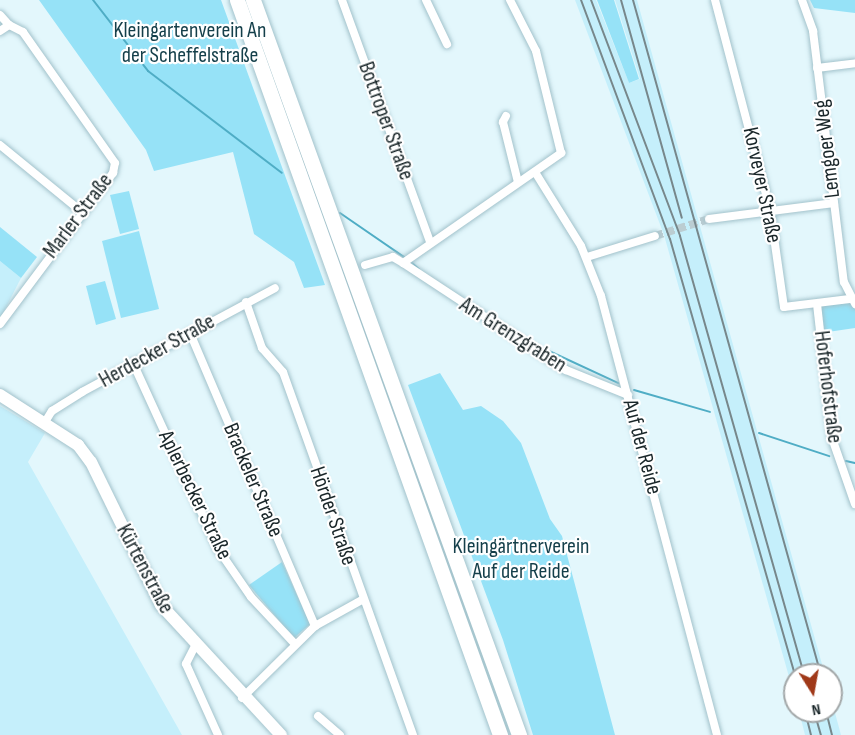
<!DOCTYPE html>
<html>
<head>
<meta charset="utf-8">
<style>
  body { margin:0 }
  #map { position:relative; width:855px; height:735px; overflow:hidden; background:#e3f7fc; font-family:"Sofia Sans Condensed",sans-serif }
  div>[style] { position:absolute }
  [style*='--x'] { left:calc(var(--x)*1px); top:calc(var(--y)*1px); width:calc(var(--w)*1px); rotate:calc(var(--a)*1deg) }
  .built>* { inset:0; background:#c5effb }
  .green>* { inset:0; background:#96e2f7 }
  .stream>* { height:2px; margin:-1px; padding:0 1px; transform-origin:1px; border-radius:1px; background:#4fadc5 }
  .street-tunnel>* { height:8px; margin-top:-4px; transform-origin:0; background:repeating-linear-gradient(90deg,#bbcdd2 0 8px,transparent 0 12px) }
  .roads { filter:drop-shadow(0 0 2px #a2c2cb) drop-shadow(0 0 2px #a2c2cb) }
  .street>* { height:8px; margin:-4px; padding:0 4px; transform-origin:4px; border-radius:4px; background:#fff }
  .secondary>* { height:12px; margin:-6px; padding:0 6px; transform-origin:6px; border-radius:6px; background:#fff }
  .highway>* { height:15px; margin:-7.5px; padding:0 7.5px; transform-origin:7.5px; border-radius:7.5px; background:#fff }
  .rail>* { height:2px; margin:-1px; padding:0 1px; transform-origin:1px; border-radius:1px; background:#77878b }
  span { translate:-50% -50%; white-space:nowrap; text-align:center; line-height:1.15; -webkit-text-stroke:4.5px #fff; paint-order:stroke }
  .park-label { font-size:22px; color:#143f4a }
  .street-label { font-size:22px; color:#192629 }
  .north { position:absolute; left:783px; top:663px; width:60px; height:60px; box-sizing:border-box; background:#fff; border:2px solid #a3a8a9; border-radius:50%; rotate:169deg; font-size:16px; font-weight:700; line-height:24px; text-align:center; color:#192629 }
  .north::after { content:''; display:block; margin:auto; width:21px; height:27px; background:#a03919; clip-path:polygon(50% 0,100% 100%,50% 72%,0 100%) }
</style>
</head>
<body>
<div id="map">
  <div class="built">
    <i style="clip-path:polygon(575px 0,596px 0,629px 83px,640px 79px,615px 0,637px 0,825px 675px,795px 675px,795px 698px,664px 235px)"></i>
    <i style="clip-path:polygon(0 261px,21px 278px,0 319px)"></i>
    <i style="clip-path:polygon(0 406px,45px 433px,28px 462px,182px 735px,0 735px)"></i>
    <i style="clip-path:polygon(831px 698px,841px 735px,805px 735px,799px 711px,831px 711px)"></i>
  </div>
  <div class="green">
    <i style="clip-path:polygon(39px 0,221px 0,325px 285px,304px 288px,294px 262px,254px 234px,233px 152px,154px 171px,146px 150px)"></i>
    <i style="clip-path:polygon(597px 0,614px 0,639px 79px,629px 83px)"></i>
    <i style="clip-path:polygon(810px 0,855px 0,855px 13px,814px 8px)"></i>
    <i style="clip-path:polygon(129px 191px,139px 229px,120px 234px,110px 195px)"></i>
    <i style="clip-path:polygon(0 227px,37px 257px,21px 278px,0 261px)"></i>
    <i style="clip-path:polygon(139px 231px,159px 309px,121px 318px,102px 241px)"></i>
    <i style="clip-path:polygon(105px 281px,116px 319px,96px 325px,86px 286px)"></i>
    <i style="clip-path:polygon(850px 299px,855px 304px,855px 328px,821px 333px,817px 304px)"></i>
    <i style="clip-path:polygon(440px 373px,463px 410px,481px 406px,503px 421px,521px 443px,550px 519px,562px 536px,615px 735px,533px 735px,503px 640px,408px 385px)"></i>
    <i style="clip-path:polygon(282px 562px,310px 624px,294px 638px,249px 585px)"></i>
  </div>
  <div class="stream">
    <i style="--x:93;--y:0;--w:90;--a:52.2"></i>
    <i style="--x:148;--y:71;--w:168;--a:37.3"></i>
    <i style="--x:340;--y:213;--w:78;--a:34.5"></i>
    <i style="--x:412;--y:263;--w:9;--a:41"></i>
    <i style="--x:534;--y:344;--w:93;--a:24.9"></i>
    <i style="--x:634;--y:390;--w:79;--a:16.1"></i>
    <i style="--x:759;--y:433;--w:74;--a:18.2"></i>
    <i style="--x:846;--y:461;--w:9;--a:13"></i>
  </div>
  <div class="street-tunnel">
    <i style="--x:655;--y:236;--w:57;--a:-17.5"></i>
  </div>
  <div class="roads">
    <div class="street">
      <i style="--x:342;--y:0;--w:258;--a:70"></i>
      <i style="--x:426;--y:0;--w:49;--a:64.5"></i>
      <i style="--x:715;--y:0;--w:216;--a:75.3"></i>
      <i style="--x:770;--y:209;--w:99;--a:81.9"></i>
      <i style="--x:784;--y:307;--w:66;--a:-6.9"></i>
      <i style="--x:802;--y:0;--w:33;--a:70"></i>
      <i style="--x:813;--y:31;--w:253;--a:83"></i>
      <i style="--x:844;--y:282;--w:25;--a:63"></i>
      <i style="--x:0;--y:15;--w:13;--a:48"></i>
      <i style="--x:0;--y:31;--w:11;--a:-34"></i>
      <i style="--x:817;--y:68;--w:38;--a:-7"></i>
      <i style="--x:506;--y:116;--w:7;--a:117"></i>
      <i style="--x:503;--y:122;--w:62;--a:76"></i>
      <i style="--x:0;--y:145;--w:106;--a:39.3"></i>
      <i style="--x:535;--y:172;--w:87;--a:58.1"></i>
      <i style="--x:581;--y:246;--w:54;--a:68.2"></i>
      <i style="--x:601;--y:296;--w:454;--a:75.2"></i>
      <i style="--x:709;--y:219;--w:126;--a:-7.3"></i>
      <i style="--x:587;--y:257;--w:71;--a:-17.2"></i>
      <i style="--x:403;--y:263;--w:195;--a:33.3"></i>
      <i style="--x:566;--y:370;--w:67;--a:22"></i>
      <i style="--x:365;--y:265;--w:29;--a:-16"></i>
      <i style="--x:393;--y:257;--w:12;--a:31"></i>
      <i style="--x:403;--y:263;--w:193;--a:-34.8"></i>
      <i style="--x:561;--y:153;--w:105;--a:-103.8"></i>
      <i style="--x:536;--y:51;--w:57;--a:-117"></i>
      <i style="--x:246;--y:302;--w:49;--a:70.8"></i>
      <i style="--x:262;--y:348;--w:32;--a:49"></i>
      <i style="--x:283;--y:372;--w:386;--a:70.3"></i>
      <i style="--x:817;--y:304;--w:135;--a:83.6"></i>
      <i style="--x:832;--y:438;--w:70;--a:70.8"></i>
      <i style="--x:0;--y:324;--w:189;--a:-53.2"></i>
      <i style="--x:113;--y:173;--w:10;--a:-79"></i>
      <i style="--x:115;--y:163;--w:160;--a:-125.1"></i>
      <i style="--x:23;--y:32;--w:16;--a:-153"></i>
      <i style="--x:190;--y:333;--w:319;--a:66.9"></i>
      <i style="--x:133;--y:363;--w:205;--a:65.4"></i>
      <i style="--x:218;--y:549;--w:58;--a:55.5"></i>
      <i style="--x:251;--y:597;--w:64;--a:46.9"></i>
      <i style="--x:45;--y:422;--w:13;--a:-58"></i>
      <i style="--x:52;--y:411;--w:36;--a:-32"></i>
      <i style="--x:82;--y:392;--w:219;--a:-28.3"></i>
      <i style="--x:195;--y:646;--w:20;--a:117"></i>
      <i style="--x:186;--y:664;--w:78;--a:65.7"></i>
      <i style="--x:242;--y:698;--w:103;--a:-44.6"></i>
      <i style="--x:315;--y:626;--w:54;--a:-29"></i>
      <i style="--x:318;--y:716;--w:29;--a:41"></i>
    </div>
    <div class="secondary">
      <i style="--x:0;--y:395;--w:93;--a:32.7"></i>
      <i style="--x:78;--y:445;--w:21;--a:53"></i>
      <i style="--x:91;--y:462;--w:159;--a:63.9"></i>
      <i style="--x:161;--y:605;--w:177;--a:47.3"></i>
    </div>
    <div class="highway">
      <i style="--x:237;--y:0;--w:781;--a:70.31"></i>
      <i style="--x:253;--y:0;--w:782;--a:70.1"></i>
    </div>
  </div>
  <div class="rail">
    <i style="--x:581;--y:0;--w:255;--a:69.6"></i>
    <i style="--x:670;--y:239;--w:454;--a:74"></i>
    <i style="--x:591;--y:0;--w:252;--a:69.3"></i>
    <i style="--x:680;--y:236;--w:456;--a:74.2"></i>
    <i style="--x:621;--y:0;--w:226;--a:74.4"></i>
    <i style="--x:633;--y:0;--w:701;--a:74.44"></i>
    <i style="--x:805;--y:711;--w:25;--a:76"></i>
    <i style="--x:814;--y:711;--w:25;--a:74"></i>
    <i style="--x:826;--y:711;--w:25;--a:76"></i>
  </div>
  <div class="park-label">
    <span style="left:190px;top:43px">Kleingartenverein An<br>der Scheffelstraße</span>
    <span style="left:521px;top:559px">Kleingärtnerverein<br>Auf der Reide</span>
  </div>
  <div class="street-label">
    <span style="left:386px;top:121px;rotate:70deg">Bottroper Straße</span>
    <span style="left:827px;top:149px;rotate:-97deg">Lemgoer Weg</span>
    <span style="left:762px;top:185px;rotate:78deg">Korveyer Straße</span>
    <span style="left:78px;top:216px;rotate:-53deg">Marler Straße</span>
    <span style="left:513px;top:335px;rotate:32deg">Am Grenzgraben</span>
    <span style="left:157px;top:351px;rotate:-29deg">Herdecker Straße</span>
    <span style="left:828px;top:387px;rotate:83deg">Hoferhofstraße</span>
    <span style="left:642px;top:447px;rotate:75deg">Auf der Reide</span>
    <span style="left:253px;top:480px;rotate:67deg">Brackeler Straße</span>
    <span style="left:195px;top:495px;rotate:64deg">Aplerbecker Straße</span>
    <span style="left:333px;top:516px;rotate:71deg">Hörder Straße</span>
    <span style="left:145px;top:569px;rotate:62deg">Kürtenstraße</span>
  </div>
  <div class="north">N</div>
</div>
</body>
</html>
